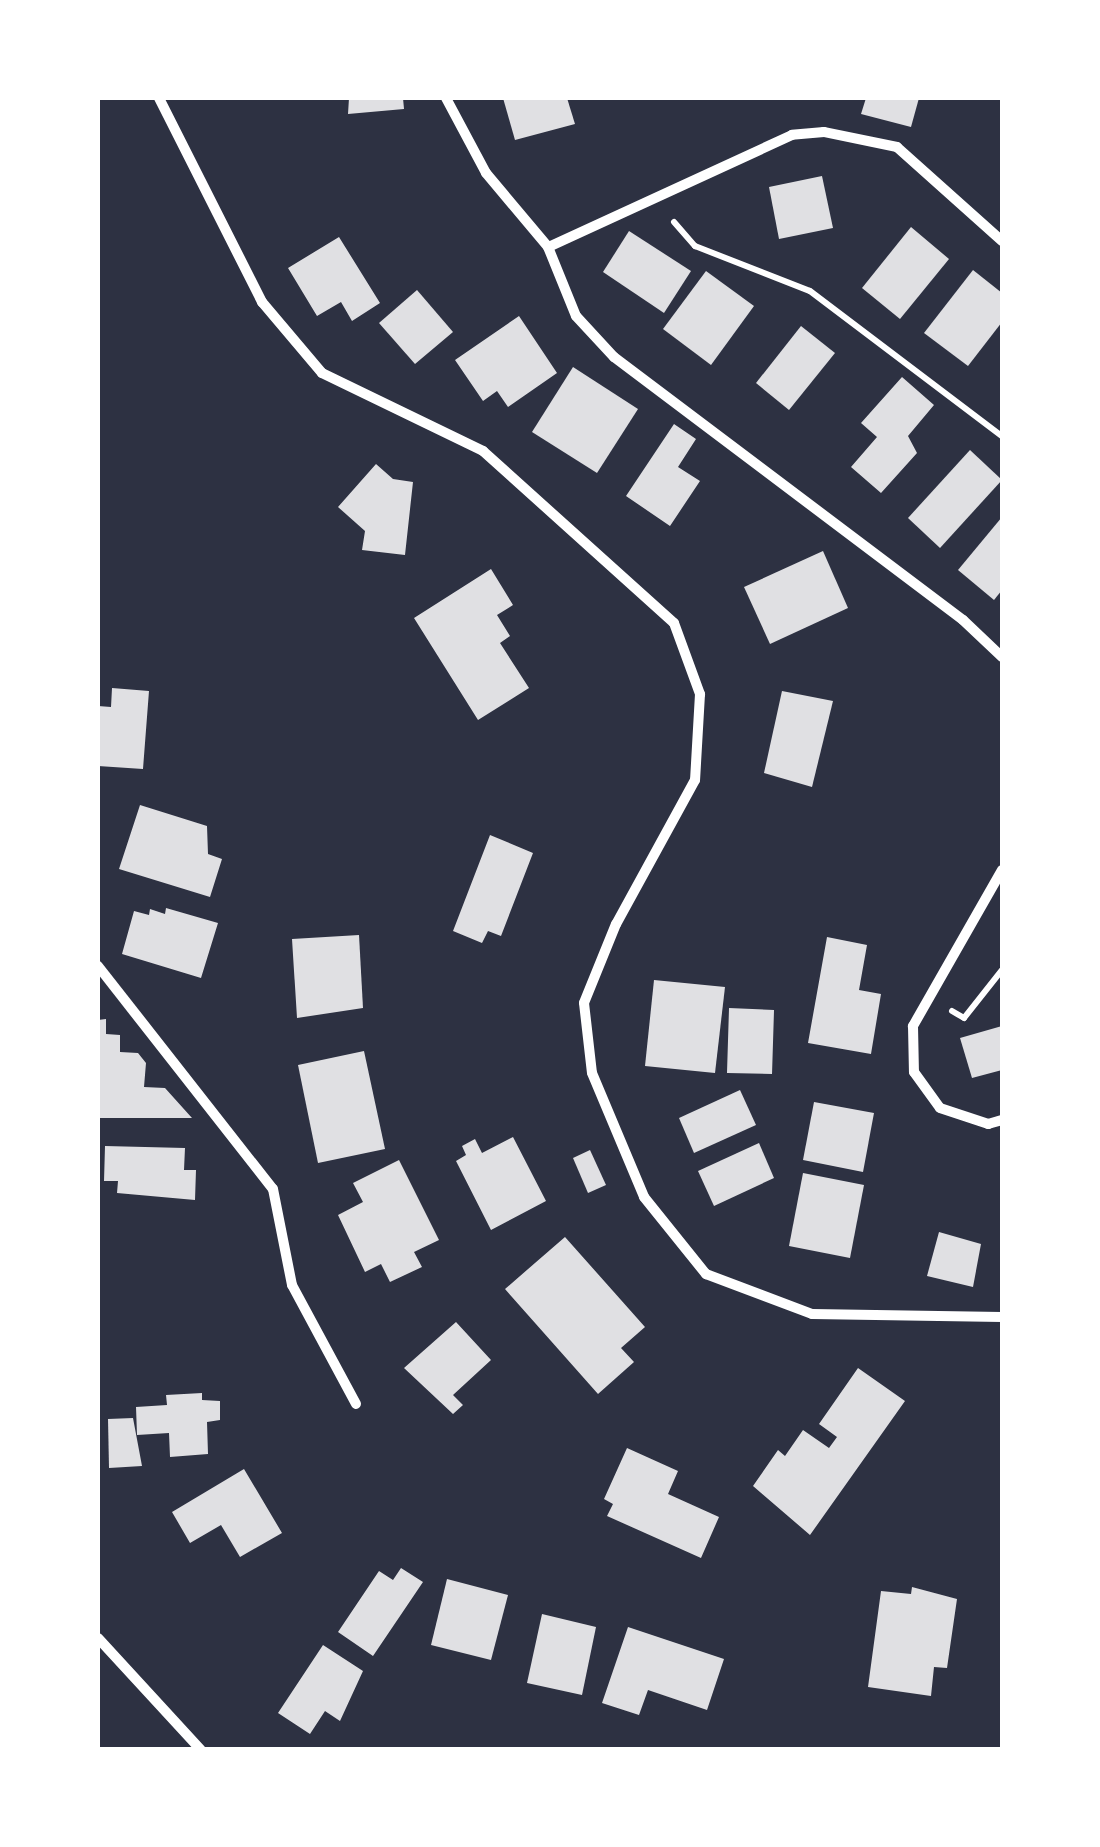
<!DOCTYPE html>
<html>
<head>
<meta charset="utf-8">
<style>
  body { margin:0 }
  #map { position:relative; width:1100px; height:1847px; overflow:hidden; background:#2d3142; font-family:"Golos Text",sans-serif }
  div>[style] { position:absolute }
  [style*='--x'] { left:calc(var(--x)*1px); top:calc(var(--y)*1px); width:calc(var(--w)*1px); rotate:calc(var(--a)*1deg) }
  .building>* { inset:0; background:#e0e0e3 }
  .path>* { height:6px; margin:-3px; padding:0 3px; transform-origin:3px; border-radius:3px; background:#fff }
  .minor>* { height:10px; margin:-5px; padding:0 5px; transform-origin:5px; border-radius:5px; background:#fff }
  span { translate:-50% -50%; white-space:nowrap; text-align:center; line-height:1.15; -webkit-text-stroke:8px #fff; paint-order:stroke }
  .frame { position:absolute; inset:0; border:100px solid #fff; pointer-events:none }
</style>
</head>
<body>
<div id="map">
  <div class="building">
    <i style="clip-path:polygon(349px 98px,403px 98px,404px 109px,348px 114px)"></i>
    <i style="clip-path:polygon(503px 98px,567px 98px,575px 124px,515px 140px)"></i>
    <i style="clip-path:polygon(866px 98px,919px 98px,911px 127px,861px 114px)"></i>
    <i style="clip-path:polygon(822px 176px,833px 228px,779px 239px,769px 187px)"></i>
    <i style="clip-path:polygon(911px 227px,949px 259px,900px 319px,862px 288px)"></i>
    <i style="clip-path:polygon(629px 231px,691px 271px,664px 313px,603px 272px)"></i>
    <i style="clip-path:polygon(339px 237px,380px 303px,352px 321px,341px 302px,317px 316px,288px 268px)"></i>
    <i style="clip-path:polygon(973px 270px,1002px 293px,1002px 322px,968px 366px,924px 333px)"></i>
    <i style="clip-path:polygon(706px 271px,754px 306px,711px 365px,663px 329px)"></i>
    <i style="clip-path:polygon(417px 290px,453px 332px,415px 364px,379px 323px)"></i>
    <i style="clip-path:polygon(519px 316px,557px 373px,508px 407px,497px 391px,483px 401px,455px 360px)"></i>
    <i style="clip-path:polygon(801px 326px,835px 353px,789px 410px,756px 383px)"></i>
    <i style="clip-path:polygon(573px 367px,638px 409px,597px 473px,532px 432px)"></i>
    <i style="clip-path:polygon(902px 377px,934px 405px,908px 436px,917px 453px,881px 493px,851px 467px,877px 437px,861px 423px)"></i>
    <i style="clip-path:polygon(674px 424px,696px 439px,678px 467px,700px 481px,670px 526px,626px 496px)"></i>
    <i style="clip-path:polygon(970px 450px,1002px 480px,940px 548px,908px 518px)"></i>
    <i style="clip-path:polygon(376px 464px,393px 479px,413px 482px,405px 555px,362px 550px,365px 531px,338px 507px)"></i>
    <i style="clip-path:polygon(1002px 517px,1002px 590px,994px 600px,958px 570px)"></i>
    <i style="clip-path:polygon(823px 551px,848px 608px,770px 644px,744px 587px)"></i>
    <i style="clip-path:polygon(491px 569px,513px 605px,497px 615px,510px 636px,500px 643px,529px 688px,478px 720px,414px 618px)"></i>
    <i style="clip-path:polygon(112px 688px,149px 691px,143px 769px,98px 766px,98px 706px,111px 707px)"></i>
    <i style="clip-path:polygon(782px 691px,833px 701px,812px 787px,764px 773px)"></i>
    <i style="clip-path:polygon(140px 805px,207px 826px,208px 854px,222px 859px,210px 897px,119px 869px)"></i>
    <i style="clip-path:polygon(490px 835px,533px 853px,501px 936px,488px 931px,482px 943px,453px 931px)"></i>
    <i style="clip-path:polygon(166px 908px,218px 923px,201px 978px,122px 954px,134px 911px,149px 915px,150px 909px,165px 914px)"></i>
    <i style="clip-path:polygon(359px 935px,363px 1008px,297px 1018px,292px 939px)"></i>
    <i style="clip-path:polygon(827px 937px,867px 945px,859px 990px,881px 994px,871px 1054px,808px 1043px)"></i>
    <i style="clip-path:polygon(654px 980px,725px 987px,715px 1073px,645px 1066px)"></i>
    <i style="clip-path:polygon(729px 1008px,774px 1010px,772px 1074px,727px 1073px)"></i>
    <i style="clip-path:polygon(106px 1019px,106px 1034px,120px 1035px,120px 1052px,138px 1053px,146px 1063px,144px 1087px,165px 1088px,192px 1118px,98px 1118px,98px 1020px)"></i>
    <i style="clip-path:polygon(1002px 1026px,1002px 1070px,972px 1078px,960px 1038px)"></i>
    <i style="clip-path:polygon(364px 1051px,385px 1149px,318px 1163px,298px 1065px)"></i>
    <i style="clip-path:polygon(740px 1090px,756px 1125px,694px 1153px,679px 1118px)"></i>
    <i style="clip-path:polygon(814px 1102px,874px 1113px,863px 1172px,803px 1160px)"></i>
    <i style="clip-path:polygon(513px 1137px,546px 1201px,491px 1230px,456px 1161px,466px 1155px,462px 1146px,475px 1139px,482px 1153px)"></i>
    <i style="clip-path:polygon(759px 1143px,774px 1178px,714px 1206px,698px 1171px)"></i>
    <i style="clip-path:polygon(105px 1146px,185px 1148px,184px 1170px,196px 1170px,195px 1200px,117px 1193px,118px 1181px,104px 1181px)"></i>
    <i style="clip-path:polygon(590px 1150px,606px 1185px,588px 1193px,573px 1158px)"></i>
    <i style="clip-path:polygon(399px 1160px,439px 1240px,414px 1252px,422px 1267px,390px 1282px,381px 1264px,365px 1272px,338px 1215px,363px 1202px,353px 1183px)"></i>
    <i style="clip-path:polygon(803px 1173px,864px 1185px,850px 1258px,789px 1246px)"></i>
    <i style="clip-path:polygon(939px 1232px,981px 1244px,973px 1287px,927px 1276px)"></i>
    <i style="clip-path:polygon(565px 1237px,645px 1327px,621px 1348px,634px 1362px,598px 1394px,505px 1289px)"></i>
    <i style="clip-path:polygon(456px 1322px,491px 1360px,453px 1395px,463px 1405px,453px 1414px,404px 1368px)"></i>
    <i style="clip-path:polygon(858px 1368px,905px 1401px,810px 1535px,753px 1486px,778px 1450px,785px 1456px,803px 1430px,829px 1448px,837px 1437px,819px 1424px)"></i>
    <i style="clip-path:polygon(202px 1393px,202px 1400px,220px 1401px,220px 1420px,207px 1422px,208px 1454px,170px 1457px,169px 1433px,137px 1435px,136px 1407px,167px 1405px,166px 1395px)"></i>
    <i style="clip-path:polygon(133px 1418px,142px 1466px,109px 1468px,108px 1419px)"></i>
    <i style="clip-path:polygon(627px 1448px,678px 1471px,668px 1494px,719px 1517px,701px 1558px,607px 1516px,613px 1504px,604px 1499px)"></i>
    <i style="clip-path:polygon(244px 1469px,282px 1533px,240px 1557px,221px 1525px,190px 1543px,172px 1512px)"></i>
    <i style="clip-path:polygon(401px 1568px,423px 1582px,373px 1656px,338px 1632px,379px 1571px,393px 1580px)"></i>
    <i style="clip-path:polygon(447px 1579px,508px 1595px,491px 1660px,431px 1645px)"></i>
    <i style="clip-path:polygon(912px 1587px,957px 1599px,947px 1668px,934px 1667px,931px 1696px,868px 1687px,881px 1591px,911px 1594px)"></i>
    <i style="clip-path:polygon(542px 1614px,596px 1627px,582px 1695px,527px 1683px)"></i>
    <i style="clip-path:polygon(628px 1627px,724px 1659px,707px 1710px,648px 1690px,639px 1715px,602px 1703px)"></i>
    <i style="clip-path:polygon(323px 1645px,363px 1671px,340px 1721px,325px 1711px,310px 1734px,278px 1713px)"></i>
  </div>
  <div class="path">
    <i style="--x:674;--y:222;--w:32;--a:49"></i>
    <i style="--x:695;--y:246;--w:123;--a:21.4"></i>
    <i style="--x:810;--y:291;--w:241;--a:37.1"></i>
    <i style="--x:952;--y:1011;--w:14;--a:30"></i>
    <i style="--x:964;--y:1018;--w:61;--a:-51.6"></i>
  </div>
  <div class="minor">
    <i style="--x:159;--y:98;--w:229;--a:63.2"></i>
    <i style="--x:262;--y:302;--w:93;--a:49.8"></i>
    <i style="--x:322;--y:373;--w:179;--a:25.8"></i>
    <i style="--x:483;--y:451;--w:257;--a:42"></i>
    <i style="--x:674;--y:623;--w:76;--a:69.9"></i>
    <i style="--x:700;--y:694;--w:86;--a:93.3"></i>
    <i style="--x:695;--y:780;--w:164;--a:118.7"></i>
    <i style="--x:616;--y:924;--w:85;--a:112.1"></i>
    <i style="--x:584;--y:1003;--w:70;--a:83.5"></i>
    <i style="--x:592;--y:1073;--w:134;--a:67.2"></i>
    <i style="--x:644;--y:1197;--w:99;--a:51.2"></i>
    <i style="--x:706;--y:1274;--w:113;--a:20.7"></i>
    <i style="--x:812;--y:1314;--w:190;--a:0.9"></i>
    <i style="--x:446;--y:98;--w:85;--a:61.9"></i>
    <i style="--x:486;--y:173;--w:97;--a:50"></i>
    <i style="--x:1002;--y:241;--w:141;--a:-138.2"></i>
    <i style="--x:897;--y:147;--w:75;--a:-168.4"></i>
    <i style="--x:824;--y:132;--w:32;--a:175"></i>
    <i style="--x:792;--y:135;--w:268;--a:155.3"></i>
    <i style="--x:548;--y:247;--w:74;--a:67.9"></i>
    <i style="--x:576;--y:316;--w:56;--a:47.2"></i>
    <i style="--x:614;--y:357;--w:437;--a:37"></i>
    <i style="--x:963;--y:620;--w:54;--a:43.5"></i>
    <i style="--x:1002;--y:870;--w:180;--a:119.7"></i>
    <i style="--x:913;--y:1026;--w:46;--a:88.8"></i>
    <i style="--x:914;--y:1072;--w:44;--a:54.2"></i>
    <i style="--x:940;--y:1108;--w:51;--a:18.4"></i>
    <i style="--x:988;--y:1124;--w:15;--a:-16"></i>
    <i style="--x:98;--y:966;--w:283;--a:51.9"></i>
    <i style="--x:273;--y:1189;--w:98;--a:78.8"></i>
    <i style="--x:292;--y:1285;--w:135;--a:61.7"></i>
    <i style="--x:98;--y:1638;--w:152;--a:47.4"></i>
  </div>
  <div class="frame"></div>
</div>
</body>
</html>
